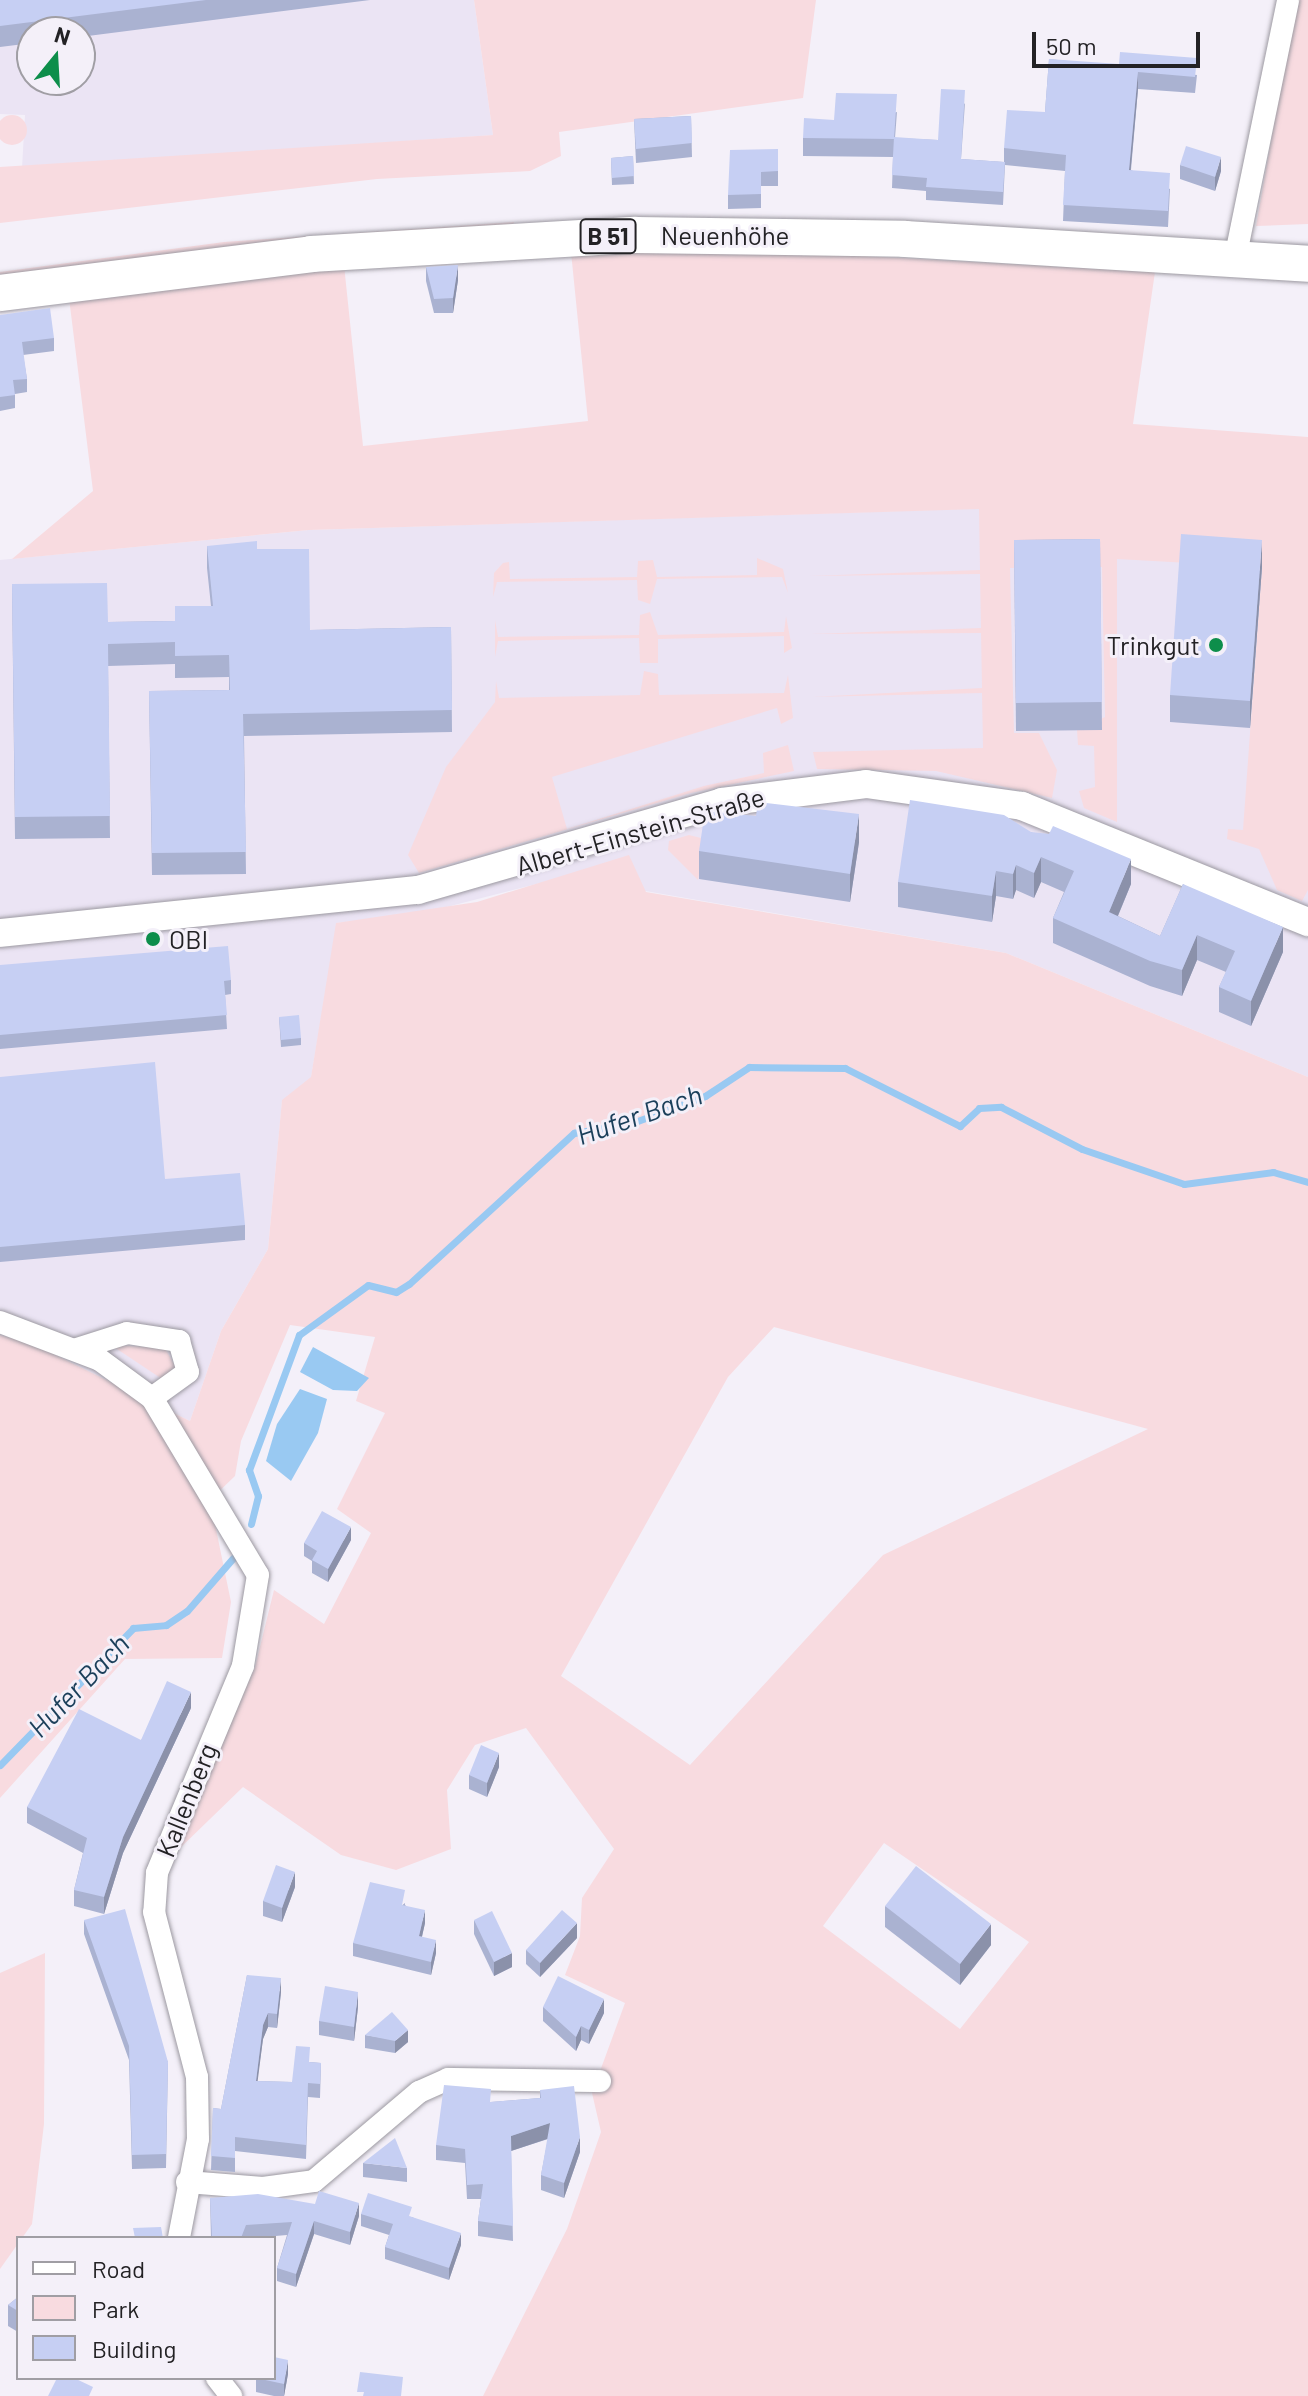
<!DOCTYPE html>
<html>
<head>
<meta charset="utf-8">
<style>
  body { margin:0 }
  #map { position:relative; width:1308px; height:2396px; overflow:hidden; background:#f4f0f9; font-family:Barlow,sans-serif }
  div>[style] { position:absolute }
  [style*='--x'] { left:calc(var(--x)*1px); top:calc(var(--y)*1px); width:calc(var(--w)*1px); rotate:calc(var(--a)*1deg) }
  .built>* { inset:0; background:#ebe4f4 }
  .green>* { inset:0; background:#f8dbe0 }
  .round { border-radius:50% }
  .water>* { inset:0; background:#99c9f2 }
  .stream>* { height:7px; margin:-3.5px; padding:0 3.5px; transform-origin:3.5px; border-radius:3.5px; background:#99c9f2 }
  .roads { filter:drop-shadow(0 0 2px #9c99a1) drop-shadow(0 0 2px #9c99a1) }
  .minor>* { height:22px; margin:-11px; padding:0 11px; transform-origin:11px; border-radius:11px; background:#fff }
  .tertiary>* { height:28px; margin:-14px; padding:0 14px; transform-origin:14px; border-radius:14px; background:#fff }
  .primary>* { height:36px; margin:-18px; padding:0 18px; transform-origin:18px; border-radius:18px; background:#fff }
  .wall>* { inset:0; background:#aab2d1 }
  .shaded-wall>* { inset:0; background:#8b91aa }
  .building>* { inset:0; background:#c6cff3 }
  .dots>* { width:22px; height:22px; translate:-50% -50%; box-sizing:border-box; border:4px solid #f4f0f9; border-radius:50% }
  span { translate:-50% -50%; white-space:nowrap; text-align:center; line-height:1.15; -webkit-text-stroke:6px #f4f0f9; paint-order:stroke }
  .shield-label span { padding:2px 6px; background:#f4f0f9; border:2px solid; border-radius:6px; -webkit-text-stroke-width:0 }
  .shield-label { font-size:24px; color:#232225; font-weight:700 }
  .street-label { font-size:26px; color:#232225 }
  .poi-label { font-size:26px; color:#232225 }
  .right { translate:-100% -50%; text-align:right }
  .left { translate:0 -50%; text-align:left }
  .water-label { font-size:28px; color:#1b3f5a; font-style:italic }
  .legend { position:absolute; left:16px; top:2236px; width:260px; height:144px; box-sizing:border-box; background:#f4f0f9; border:2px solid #a09ea4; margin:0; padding:10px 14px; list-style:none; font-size:24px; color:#232225 }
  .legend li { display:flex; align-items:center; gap:16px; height:40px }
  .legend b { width:40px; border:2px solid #a09ea4 }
  .north { position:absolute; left:16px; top:16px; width:80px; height:80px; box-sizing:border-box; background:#f4f0f9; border:2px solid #a09ea4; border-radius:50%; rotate:18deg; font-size:22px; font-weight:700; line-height:32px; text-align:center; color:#232225 }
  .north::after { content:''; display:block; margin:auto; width:28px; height:36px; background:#0d8e4b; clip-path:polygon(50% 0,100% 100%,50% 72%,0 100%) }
  .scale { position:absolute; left:1032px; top:32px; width:168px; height:36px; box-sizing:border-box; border:4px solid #232225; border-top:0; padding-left:10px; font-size:24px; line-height:28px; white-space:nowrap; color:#232225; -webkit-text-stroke:6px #f4f0f9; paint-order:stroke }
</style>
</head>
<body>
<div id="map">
  <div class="built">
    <i style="clip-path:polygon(evenodd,0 0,474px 0,493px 135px,22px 168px,25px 115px,0 114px,0 0,32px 32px,80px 32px,80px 80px,32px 80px,32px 32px)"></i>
    <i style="clip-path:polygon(991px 508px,1308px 522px,1308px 1077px,1006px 953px,564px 877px,423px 913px,337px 923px,311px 1078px,282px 1101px,268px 1249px,221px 1331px,190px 1421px,33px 1344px,0 1335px,0 560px,309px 530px)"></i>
  </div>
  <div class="green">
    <i style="clip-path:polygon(474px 0,816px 0,803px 98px,559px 132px,561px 156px,530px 171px,377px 179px,0 223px,0 167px,493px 135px)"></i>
    <i style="clip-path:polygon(1296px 0,1308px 0,1308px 224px,1256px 226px)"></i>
    <i class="round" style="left:-3px;top:115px;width:30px;height:30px"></i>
    <i style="clip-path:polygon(514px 222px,513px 225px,0 279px,0 272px,224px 242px)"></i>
    <i style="clip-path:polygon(571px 252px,792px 252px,1155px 272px,1133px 424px,1308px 437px,1308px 890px,1302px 901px,1277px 890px,1259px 849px,1227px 839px,1228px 829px,1243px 830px,1262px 567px,1117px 559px,1117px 822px,1084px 808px,1079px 791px,1095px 787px,1094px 746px,1078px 745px,1077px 730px,1105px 717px,1102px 567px,1010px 568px,1014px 733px,1039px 733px,1057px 770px,1052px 798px,936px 771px,817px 769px,813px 752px,983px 748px,982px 693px,812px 697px,982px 688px,981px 633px,811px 634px,981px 628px,980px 574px,809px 576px,980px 570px,979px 509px,309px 530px,12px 559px,93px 491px,69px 298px,344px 265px,363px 446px,588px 421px)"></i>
    <i style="clip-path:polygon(757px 558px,783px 569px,788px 593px,782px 577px,657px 579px,650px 604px,638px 600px,637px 580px,497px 582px,493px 597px,494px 573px,503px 563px,509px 562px,510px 579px,637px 577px,638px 561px,653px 560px,657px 577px,757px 575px)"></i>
    <i style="clip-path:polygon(650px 612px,658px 635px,784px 632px,786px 616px,792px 648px,784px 653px,784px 636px,658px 639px,658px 663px,640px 663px,639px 638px,498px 641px,495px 657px,495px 620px,498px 637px,639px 635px,640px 615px)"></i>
    <i style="clip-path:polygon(644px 671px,658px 674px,659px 695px,784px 693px,788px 675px,793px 718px,781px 724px,777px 708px,552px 777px,567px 829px,704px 786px,764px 773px,763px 753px,788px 745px,794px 771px,691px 793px,419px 873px,408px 855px,446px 767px,495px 702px,496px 681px,499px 698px,640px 695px)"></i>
    <i style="clip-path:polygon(689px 835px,705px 839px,698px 880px,668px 850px,669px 841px)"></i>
    <i style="clip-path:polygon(evenodd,629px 855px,646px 892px,1006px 953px,1308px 1077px,1308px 2396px,483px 2396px,567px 2229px,601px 2132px,592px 2093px,625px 2003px,565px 1975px,580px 1936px,582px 1898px,614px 1849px,526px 1728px,475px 1745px,447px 1790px,451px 1849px,396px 1870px,341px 1855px,243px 1787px,176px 1852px,255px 1667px,274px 1590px,324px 1624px,371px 1533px,337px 1509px,385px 1413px,356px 1401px,375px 1337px,290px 1325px,241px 1441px,235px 1476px,210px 1500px,231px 1602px,222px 1658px,125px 1659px,0 1798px,0 1335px,33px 1344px,190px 1421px,221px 1331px,268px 1249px,282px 1100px,311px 1077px,336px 923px,477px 902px,629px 855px,774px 1327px,1148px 1429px,883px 1555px,690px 1765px,561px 1676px,728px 1377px,774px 1327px,629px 855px,884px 1843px,1029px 1942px,960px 2029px,823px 1926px,884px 1843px)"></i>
    <i style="clip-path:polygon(111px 1345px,165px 1348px,176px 1368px,162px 1379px)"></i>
    <i style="clip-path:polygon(45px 1953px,44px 2124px,32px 2224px,0 2269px,0 1973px)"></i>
  </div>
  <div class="water">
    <i style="clip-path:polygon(313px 1347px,369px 1378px,357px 1391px,333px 1390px,300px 1372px)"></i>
    <i style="clip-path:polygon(300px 1389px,327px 1399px,318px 1433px,291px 1481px,266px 1461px,277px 1424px)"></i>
  </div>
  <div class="stream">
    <i style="--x:251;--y:1524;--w:29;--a:-76"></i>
    <i style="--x:258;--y:1496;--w:28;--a:-109"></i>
    <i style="--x:249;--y:1470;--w:144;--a:-69.7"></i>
    <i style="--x:299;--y:1335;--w:85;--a:-35.9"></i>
    <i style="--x:368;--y:1285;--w:29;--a:14"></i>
    <i style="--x:396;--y:1292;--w:15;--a:-32"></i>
    <i style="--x:409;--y:1284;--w:224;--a:-42.5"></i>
    <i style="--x:574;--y:1133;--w:59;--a:-9.8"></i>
    <i style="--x:632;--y:1123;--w:78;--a:-20.3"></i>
    <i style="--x:705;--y:1096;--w:53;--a:-33.4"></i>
    <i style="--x:749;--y:1067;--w:96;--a:0.6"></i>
    <i style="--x:845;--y:1068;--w:129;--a:26.8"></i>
    <i style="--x:960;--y:1126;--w:26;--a:-43"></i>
    <i style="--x:979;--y:1108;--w:22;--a:-3"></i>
    <i style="--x:1001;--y:1107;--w:91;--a:27.4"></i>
    <i style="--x:1082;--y:1149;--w:108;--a:18.9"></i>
    <i style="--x:1184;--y:1184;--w:90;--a:-7.7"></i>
    <i style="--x:1273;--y:1172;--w:36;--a:16"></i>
    <i style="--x:0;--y:1765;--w:191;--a:-45.8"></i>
    <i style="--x:133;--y:1628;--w:33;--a:-5"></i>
    <i style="--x:166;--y:1625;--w:25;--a:-34"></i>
    <i style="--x:187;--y:1611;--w:70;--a:-49"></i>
  </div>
  <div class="roads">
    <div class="minor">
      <i style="--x:1235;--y:259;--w:264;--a:-78.4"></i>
      <i style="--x:0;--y:1322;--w:107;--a:20.8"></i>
      <i style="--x:100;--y:1360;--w:64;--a:36.2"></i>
      <i style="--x:152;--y:1398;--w:206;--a:59.1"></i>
      <i style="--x:258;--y:1575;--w:92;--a:99.4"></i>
      <i style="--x:243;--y:1666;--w:224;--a:112.6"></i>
      <i style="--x:157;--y:1873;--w:39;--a:94"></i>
      <i style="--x:154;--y:1912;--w:171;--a:75.4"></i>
      <i style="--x:197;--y:2077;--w:62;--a:89.1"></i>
      <i style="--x:198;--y:2139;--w:101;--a:100.9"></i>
      <i style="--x:77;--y:1349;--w:52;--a:-17.7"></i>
      <i style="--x:127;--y:1333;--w:53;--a:8.7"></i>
      <i style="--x:179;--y:1341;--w:32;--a:74"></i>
      <i style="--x:188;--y:1372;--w:44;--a:144.2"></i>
      <i style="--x:187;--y:2182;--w:76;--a:4.5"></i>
      <i style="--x:263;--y:2188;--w:51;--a:-7.8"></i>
      <i style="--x:314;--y:2181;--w:138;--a:-40.3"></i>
      <i style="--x:419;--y:2092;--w:32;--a:-24"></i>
      <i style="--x:448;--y:2079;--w:152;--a:0.8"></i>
      <i style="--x:217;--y:2378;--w:23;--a:52"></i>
    </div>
    <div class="tertiary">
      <i style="--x:0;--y:933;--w:420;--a:-5.9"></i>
      <i style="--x:418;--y:890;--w:316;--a:-16.1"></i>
      <i style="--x:722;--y:802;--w:145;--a:-7.1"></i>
      <i style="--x:866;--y:784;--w:158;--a:8"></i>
      <i style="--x:1022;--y:806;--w:309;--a:22.1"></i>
    </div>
    <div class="primary">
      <i style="--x:0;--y:293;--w:313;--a:-7.1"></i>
      <i style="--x:311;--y:254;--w:325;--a:-3.4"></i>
      <i style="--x:635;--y:235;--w:270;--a:0.8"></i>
      <i style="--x:905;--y:239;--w:404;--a:3.5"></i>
    </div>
  </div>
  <div class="wall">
    <i style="clip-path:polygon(0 0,370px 0,80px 37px,80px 32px,32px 32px,32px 43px,0 47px)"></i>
    <i style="clip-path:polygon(1049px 59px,1197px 75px,1195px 93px,1138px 89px,1131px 170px,1170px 189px,1168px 227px,1063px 221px,1065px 171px,1005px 165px,1003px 205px,926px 200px,926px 191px,892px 188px,893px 157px,803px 156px,803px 138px,897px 112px,895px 138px,938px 140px,965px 103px,961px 159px,1004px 162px,1004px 148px,1045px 112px)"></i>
    <i style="clip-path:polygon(691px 116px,692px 157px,636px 163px,634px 119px)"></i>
    <i style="clip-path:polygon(778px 149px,778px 186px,761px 186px,761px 208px,728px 209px,728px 195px)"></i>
    <i style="clip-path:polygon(633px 156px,634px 184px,612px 185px,611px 158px)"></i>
    <i style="clip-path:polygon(1180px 165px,1221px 171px,1215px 191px,1180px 179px)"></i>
    <i style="clip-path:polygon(426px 267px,458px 280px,453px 313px,434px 313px,426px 281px)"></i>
    <i style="clip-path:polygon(0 315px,54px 338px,54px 351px,23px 355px,27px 379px,27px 392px,15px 394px,15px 408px,0 411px)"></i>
    <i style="clip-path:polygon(1100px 539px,1102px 730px,1016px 731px,1014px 540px)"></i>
    <i style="clip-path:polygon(207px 546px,257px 549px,310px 630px,451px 627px,452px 732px,244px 736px,246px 874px,152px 875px,149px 691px,229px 690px,229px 677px,175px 678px,175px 664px,108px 666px,110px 838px,15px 839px,12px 584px,108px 622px,175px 621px,211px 606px,207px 568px)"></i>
    <i style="clip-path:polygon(1262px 567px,1250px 728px,1170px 722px,1170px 695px)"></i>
    <i style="clip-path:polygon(1031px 832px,1131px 884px,1118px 916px,1160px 936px,1183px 884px,1283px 952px,1251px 1026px,1219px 1012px,1219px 987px,1226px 972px,1197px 960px,1182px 996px,1150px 986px,1053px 943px,1053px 918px,1064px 892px,1041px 882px,1034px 898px,1016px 890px,1013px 899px,996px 896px,992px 922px,898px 907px,898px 882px)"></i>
    <i style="clip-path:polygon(859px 842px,850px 902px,699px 879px,699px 851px)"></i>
    <i style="clip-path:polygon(0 965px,231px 980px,231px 994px,225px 995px,227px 1029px,0 1049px)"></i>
    <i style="clip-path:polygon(279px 1017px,301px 1038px,301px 1045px,281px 1047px)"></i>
    <i style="clip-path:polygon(0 1077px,165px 1179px,245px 1225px,245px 1240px,0 1262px)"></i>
    <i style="clip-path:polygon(351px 1540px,328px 1582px,312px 1573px,312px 1561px,304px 1556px,304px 1543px)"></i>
    <i style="clip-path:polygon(191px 1708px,123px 1853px,104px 1914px,74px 1906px,74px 1890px,83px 1853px,27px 1823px,27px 1807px,141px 1740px)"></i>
    <i style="clip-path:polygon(499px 1767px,487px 1797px,469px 1789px,469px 1775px)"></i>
    <i style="clip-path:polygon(295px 1887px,282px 1922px,263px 1916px,263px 1901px)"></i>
    <i style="clip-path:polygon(405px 1903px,405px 1905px,425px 1923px,422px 1937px,436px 1953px,431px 1975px,353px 1956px,353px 1943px)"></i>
    <i style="clip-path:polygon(885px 1906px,991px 1945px,960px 1985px,885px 1927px)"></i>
    <i style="clip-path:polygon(84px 1920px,168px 2062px,166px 2168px,132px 2169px,129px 2060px,84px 1934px)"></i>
    <i style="clip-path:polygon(474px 1920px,512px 1967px,494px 1976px,474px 1934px)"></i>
    <i style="clip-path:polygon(577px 1938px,540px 1977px,526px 1964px,526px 1950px)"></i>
    <i style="clip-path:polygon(247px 1975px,281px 1992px,277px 2028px,268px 2027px,263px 2039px,257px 2081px,292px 2082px,310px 2062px,321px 2063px,320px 2098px,308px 2097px,306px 2159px,235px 2151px,235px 2172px,211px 2170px,213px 2108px,221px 2109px)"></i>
    <i style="clip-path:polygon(358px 2007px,354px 2041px,319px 2035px,319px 2021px)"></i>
    <i style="clip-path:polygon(543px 2007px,604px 2013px,589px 2044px,581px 2040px,576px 2051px,543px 2021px)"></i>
    <i style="clip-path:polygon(365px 2035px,408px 2042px,395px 2053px,365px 2048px)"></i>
    <i style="clip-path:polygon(540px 2090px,580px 2152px,564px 2198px,541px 2190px,541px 2175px,548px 2139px,511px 2151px,513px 2241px,478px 2236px,478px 2221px,481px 2199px,467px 2199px,465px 2163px,436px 2160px,436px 2145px,491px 2102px,540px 2098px)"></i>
    <i style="clip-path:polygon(363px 2163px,407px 2168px,407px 2182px,363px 2177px)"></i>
    <i style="clip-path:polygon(210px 2198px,359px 2216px,350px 2245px,314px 2234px,296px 2287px,277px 2281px,277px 2268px,287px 2235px,252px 2238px,211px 2238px)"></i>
    <i style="clip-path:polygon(361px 2214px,412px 2217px,461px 2245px,449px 2280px,385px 2259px,385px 2247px,389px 2235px,361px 2226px)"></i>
    <i style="clip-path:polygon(18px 2297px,18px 2332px,8px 2326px,8px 2305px)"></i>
    <i style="clip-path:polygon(288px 2374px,284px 2396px,274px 2396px,256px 2392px,256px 2378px)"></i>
  </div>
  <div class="shaded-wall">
    <i style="clip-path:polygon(1138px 72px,1138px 89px,1129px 187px,1129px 170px)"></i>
    <i style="clip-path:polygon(1221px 157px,1221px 171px,1215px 191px,1215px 177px)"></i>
    <i style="clip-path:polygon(458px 265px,458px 280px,453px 313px,453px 298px)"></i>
    <i style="clip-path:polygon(1262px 540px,1262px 567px,1250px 728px,1250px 701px)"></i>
    <i style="clip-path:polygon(859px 814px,859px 842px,850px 902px,850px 874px)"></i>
    <i style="clip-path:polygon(1041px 857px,1041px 882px,1034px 898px,1034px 873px)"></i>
    <i style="clip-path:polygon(1131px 859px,1131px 884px,1109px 937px,1109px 912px)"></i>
    <i style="clip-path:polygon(1016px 865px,1016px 890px,1013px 899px,1013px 874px)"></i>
    <i style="clip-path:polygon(996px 871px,996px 896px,992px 922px,992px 896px)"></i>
    <i style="clip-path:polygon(1283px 927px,1283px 952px,1251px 1026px,1251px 1001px)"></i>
    <i style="clip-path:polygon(1197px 935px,1197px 960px,1182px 996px,1182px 970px)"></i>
    <i style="clip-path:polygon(351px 1527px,351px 1540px,328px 1582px,328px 1569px)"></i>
    <i style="clip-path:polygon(191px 1692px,191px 1708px,123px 1853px,104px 1914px,104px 1897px,123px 1837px)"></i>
    <i style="clip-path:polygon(499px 1753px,499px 1767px,487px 1797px,487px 1783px)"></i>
    <i style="clip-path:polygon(295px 1872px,295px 1887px,282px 1922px,282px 1908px)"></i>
    <i style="clip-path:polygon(425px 1910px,425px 1923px,419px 1949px,419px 1936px)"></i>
    <i style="clip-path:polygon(577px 1923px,577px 1938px,540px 1977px,540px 1963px)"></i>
    <i style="clip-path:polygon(991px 1924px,991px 1945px,960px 1985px,960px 1964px)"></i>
    <i style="clip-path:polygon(436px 1940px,436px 1953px,431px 1975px,431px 1962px)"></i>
    <i style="clip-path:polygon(512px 1953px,512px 1967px,494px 1976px,494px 1962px)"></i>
    <i style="clip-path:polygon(281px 1978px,281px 1992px,277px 2028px,277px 2014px)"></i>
    <i style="clip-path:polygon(358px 1992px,358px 2007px,354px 2041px,354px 2027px)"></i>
    <i style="clip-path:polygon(604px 1999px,604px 2013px,589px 2044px,589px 2030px)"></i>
    <i style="clip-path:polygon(268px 2013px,268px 2027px,263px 2039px,256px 2094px,256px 2081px,263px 2025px)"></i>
    <i style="clip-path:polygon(581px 2026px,581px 2040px,576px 2051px,576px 2037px)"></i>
    <i style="clip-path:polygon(408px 2030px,408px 2042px,395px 2053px,395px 2041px)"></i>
    <i style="clip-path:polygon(550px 2123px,550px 2138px,511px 2151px,511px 2136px)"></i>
    <i style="clip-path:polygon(580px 2137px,580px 2152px,564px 2198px,564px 2183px)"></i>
    <i style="clip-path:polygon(359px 2203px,359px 2216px,350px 2245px,350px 2232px)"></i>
    <i style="clip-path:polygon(314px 2221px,314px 2234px,296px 2287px,296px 2274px)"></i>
    <i style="clip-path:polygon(461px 2233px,461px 2245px,449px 2280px,449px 2268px)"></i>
    <i style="clip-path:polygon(288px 2360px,288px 2374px,284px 2396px,284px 2384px)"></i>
  </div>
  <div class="building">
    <i style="clip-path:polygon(0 0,206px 0,0 26px)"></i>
    <i style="clip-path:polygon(1120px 52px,1197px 58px,1195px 77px,1138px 72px,1129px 170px,1170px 173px,1168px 211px,1063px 205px,1066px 155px,1004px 148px,1007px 110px,1045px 112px,1049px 59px,1119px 64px)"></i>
    <i style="clip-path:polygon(941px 89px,965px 90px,961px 159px,1005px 162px,1003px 192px,926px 187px,927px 178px,892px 175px,894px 137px,938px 140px)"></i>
    <i style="clip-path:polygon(836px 93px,897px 94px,894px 139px,803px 138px,804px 118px,834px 120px)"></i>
    <i style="clip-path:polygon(691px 116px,692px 143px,636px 149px,634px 119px)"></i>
    <i style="clip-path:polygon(1186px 146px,1221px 157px,1215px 177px,1180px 165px)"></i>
    <i style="clip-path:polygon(778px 149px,778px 171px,761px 172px,761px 194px,728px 195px,730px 150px)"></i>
    <i style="clip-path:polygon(633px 156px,634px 176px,612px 178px,611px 158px)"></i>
    <i style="clip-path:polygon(458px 265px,453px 298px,434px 299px,426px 267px)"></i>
    <i style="clip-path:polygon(50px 308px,54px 338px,22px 342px,27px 379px,13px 380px,15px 395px,0 397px,0 315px)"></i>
    <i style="clip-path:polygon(1181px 534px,1262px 540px,1250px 701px,1170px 695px)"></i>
    <i style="clip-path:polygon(1100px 539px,1102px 702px,1016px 703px,1014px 540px)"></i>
    <i style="clip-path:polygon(257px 541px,257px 549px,309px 549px,310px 630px,451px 627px,452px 710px,243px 714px,246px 852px,152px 853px,149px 691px,230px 690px,229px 655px,175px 656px,175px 642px,108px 644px,110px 816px,15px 817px,12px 584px,107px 583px,108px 622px,175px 621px,175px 606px,213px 606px,207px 546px)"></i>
    <i style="clip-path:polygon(910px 800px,1004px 815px,1031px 832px,1049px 834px,1053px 826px,1131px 859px,1109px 912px,1160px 936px,1183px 884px,1283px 927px,1251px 1001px,1219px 987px,1235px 951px,1197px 935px,1182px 970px,1150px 961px,1053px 918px,1074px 871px,1041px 857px,1034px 873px,1016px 865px,1013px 874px,996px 871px,992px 896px,898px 882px)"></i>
    <i style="clip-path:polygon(758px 802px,859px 814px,850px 874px,699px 851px,705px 811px,756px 816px)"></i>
    <i style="clip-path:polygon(228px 946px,231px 980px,224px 981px,227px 1015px,0 1035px,0 965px)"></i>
    <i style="clip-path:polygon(299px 1015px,301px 1038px,281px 1040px,279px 1017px)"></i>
    <i style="clip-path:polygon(155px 1062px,165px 1179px,240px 1173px,245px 1225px,0 1247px,0 1077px)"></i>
    <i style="clip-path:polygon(322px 1511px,351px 1527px,328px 1569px,312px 1560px,317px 1551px,304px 1543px)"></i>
    <i style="clip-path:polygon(167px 1681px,191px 1692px,123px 1837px,104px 1897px,74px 1890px,87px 1838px,27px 1807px,79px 1709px,141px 1740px)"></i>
    <i style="clip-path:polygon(481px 1745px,499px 1753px,487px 1783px,469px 1775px)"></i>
    <i style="clip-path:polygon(276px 1865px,295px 1872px,282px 1908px,263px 1901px)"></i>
    <i style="clip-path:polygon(916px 1866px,991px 1924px,960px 1964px,885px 1906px)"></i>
    <i style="clip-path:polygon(370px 1882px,405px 1890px,402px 1905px,425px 1910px,419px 1936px,436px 1940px,431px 1962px,353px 1943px)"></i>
    <i style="clip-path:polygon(125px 1909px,168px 2062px,166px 2154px,132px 2155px,129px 2046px,84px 1920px)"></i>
    <i style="clip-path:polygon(562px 1910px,577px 1923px,540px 1963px,526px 1950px)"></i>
    <i style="clip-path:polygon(492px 1911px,512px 1953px,494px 1962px,474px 1920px)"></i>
    <i style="clip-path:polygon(247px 1975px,281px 1978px,277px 2014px,268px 2013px,263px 2025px,256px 2081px,292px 2082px,296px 2046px,310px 2047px,309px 2062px,321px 2063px,320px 2084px,308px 2083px,306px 2145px,235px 2137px,235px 2158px,211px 2156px,213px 2108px,221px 2109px)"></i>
    <i style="clip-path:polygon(558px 1976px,604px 1999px,589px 2030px,581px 2026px,576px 2037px,543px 2007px)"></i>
    <i style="clip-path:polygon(325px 1986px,358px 1992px,354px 2027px,319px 2021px)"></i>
    <i style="clip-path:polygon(392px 2012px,408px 2030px,395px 2041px,365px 2035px)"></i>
    <i style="clip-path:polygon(444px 2085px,491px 2089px,490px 2102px,541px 2098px,540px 2090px,574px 2086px,580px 2137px,564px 2183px,541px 2175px,550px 2123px,511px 2136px,513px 2226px,478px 2221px,483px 2184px,467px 2185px,465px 2149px,436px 2145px)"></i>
    <i style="clip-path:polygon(395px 2138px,407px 2168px,363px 2163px)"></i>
    <i style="clip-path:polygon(319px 2191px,359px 2203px,350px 2232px,314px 2221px,296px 2274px,277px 2268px,292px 2222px,246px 2225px,241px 2238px,212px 2238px,210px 2198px,258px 2194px,315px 2204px)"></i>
    <i style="clip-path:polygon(368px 2193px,412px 2207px,409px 2216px,461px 2233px,449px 2268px,385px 2247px,393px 2224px,361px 2214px)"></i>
    <i style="clip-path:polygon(161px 2227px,163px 2238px,135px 2238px,133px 2228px)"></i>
    <i style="clip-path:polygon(18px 2297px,18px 2311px,8px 2305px)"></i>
    <i style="clip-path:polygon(274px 2357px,288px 2360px,284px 2384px,256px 2378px,274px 2378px)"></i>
    <i style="clip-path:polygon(360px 2372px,403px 2377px,401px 2396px,363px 2396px,364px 2392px,357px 2392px)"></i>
    <i style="clip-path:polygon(57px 2378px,74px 2378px,93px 2387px,89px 2396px,48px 2396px)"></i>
  </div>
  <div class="dots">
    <i style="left:1216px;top:645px;background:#0d8e4b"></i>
    <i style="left:153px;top:939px;background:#0d8e4b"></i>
  </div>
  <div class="shield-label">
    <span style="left:608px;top:236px">B 51</span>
  </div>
  <div class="street-label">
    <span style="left:725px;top:235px">Neuenhöhe</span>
    <span style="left:640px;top:831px;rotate:-16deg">Albert-Einstein-Straße</span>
    <span style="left:186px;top:1800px;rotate:-68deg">Kallenberg</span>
  </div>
  <div class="poi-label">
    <span class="right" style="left:1200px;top:645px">Trinkgut</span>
    <span class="left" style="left:169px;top:939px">OBI</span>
  </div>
  <div class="water-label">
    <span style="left:639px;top:1114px;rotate:-19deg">Hufer Bach</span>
    <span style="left:78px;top:1685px;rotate:-46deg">Hufer Bach</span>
  </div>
  <ul class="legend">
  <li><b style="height:10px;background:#fff"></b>Road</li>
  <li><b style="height:22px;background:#f8dbe0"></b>Park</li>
  <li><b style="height:22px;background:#c6cff3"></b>Building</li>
  </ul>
  <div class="north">N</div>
  <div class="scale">50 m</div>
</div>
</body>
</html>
